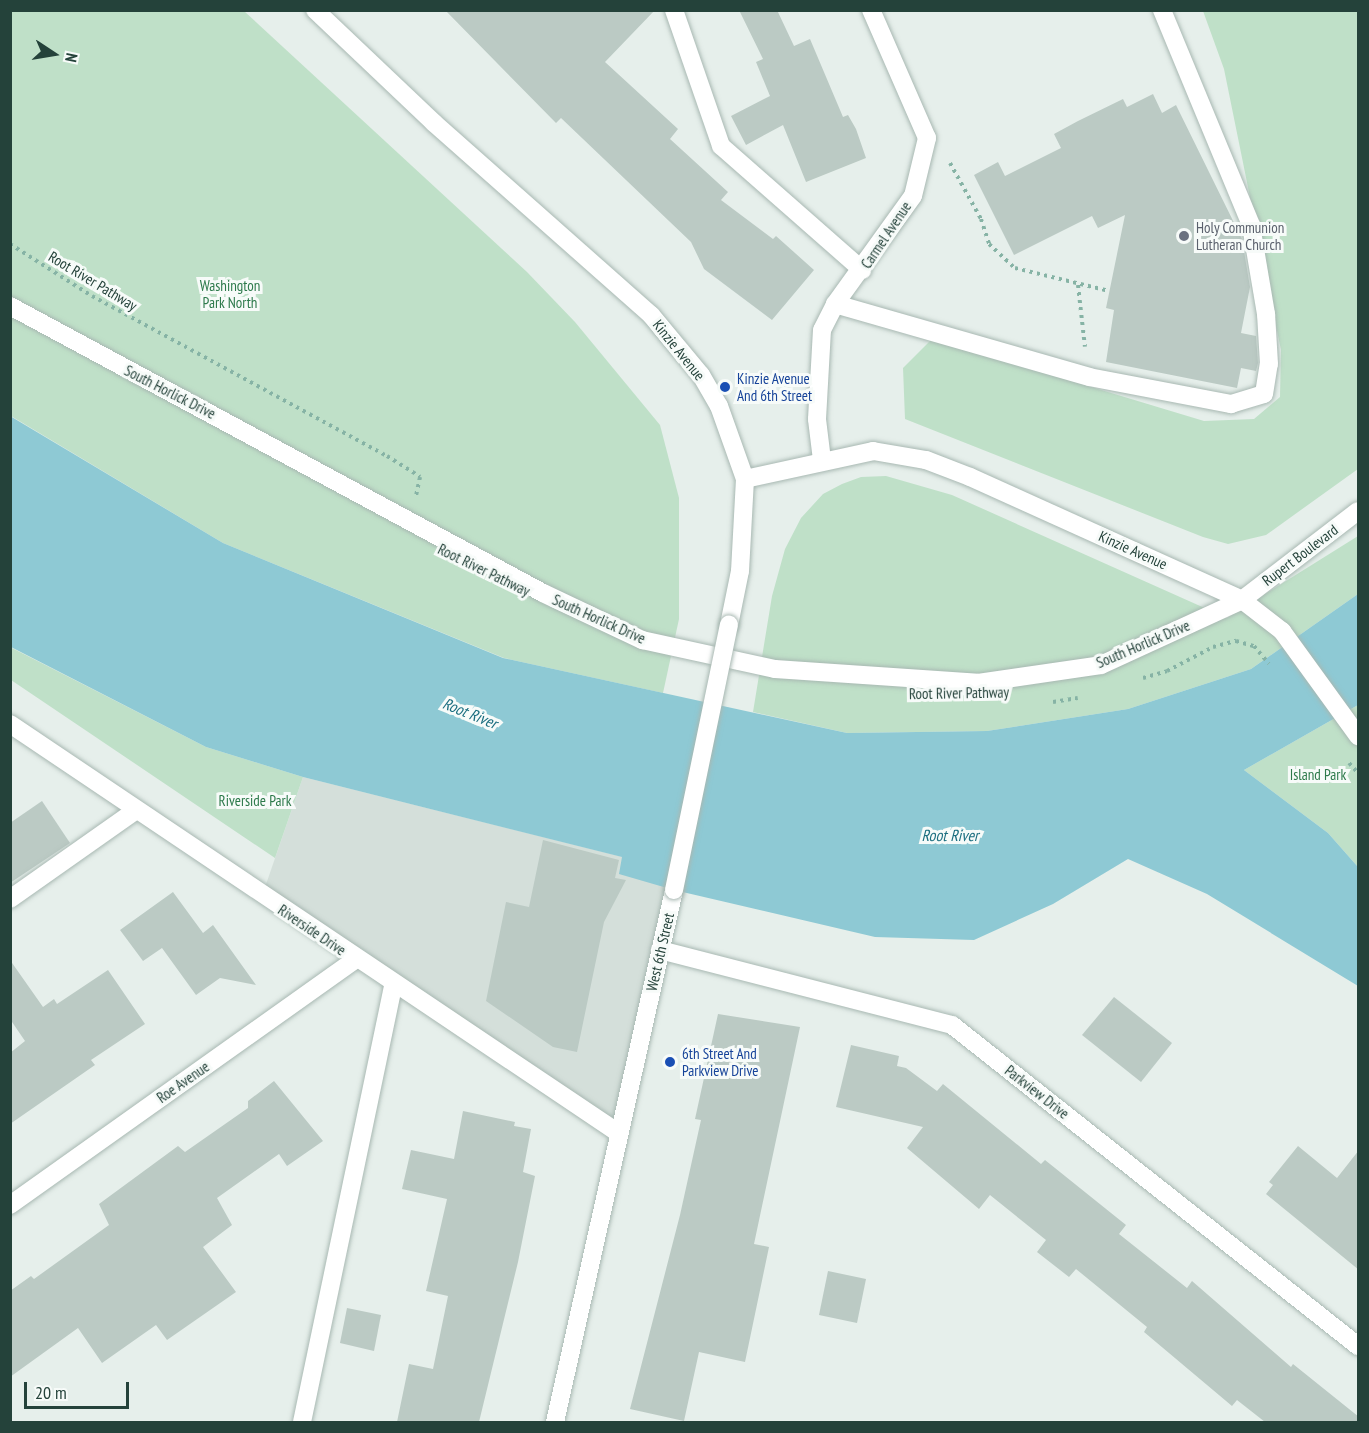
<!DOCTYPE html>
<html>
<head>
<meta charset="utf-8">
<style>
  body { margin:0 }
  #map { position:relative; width:1369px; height:1433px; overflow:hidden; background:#e6efeb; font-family:"PT Sans Narrow",sans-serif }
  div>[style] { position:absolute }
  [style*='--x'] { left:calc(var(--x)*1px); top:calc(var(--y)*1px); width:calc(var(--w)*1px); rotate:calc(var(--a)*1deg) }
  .built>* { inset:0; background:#d4dfda }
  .green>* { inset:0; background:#bfe0c8 }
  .water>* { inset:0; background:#8ec9d4 }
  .building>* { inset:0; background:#bbcac4 }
  .path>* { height:4px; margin-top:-2px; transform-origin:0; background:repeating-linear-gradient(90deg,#86b3a5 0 3px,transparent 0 7.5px) }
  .roads { filter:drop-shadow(0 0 2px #a8b8b2) drop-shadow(0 0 2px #a8b8b2) }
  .service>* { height:18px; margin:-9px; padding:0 9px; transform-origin:9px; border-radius:9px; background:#fff }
  .minor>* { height:18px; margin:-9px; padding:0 9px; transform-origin:9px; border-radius:9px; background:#fff }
  .tertiary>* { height:18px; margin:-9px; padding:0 9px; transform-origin:9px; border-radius:9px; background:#fff }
  .bridges { filter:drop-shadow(0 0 2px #a8b8b2) drop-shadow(0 0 2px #a8b8b2) }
  .tertiary-bridge>* { height:18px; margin:-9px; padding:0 9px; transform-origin:9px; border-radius:9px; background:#fff }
  .dots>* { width:16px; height:16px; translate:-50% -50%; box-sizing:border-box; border:3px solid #f7fbf9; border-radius:50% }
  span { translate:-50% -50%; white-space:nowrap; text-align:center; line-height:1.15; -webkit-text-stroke:6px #f7fbf9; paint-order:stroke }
  .worship-label { font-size:15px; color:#5b616d }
  .left { translate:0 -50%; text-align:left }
  .street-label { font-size:15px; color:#24423a }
  .park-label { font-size:15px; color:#2d7a4b }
  .transit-label { font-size:15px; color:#164399 }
  .water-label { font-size:16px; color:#1c6f80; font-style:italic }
  .frame { position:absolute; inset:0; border:12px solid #24423a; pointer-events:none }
  .north { position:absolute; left:24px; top:24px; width:60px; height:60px; -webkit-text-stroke:4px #f7fbf9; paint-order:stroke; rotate:102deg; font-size:16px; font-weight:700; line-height:24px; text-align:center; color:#24423a }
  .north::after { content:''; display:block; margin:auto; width:21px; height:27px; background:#24423a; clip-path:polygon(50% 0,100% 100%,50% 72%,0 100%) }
  .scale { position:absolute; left:24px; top:1382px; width:105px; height:27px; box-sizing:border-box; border:3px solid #24423a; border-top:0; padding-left:8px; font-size:18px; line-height:21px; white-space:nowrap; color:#24423a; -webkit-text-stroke:4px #f7fbf9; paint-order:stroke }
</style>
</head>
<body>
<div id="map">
  <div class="built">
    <i style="clip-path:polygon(303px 777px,623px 857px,674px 890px,617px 1132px,262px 896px)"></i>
  </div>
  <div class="green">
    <i style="clip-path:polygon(10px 11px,244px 11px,527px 272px,575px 322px,660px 425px,679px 498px,679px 619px,663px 693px,504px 658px,223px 543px,11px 416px)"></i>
    <i style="clip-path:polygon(1203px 11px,1358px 11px,1358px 469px,1266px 535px,1228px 544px,1203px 537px,905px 419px,903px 368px,932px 339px,1204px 421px,1254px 419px,1280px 397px,1281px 350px,1224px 69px)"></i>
    <i style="clip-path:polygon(886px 476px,952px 495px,1227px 618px,1358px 536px,1358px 594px,1251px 669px,1128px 709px,987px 731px,847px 733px,753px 712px,772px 596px,785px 549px,801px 518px,823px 494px,842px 484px,861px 477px)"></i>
    <i style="clip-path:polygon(10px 647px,206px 747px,303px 777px,275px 858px,11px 680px)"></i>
    <i style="clip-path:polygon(1358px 705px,1358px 867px,1328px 833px,1244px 770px)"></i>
  </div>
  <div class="water">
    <i style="clip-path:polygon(10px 416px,223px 543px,503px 658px,847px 733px,987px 731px,1128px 709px,1251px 669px,1358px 594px,1358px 705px,1244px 770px,1328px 833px,1358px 867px,1358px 986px,1207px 894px,1128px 859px,1053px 904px,974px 940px,875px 937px,674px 890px,619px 874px,622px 857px,303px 777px,206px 747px,11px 647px)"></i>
  </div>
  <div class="building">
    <i style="clip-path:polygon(445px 10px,655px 10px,605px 62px,678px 129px,670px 139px,728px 192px,721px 200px,773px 239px,776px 236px,814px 270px,772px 320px,704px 269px,691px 242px,561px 118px,556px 123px)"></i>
    <i style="clip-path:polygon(739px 10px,777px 10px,794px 46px,810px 39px,843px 117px,848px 115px,856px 129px,866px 158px,806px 182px,783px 125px,746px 145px,731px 116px,770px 96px,756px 62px,763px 59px)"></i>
    <i style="clip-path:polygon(1153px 94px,1162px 113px,1176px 105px,1242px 239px,1250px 287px,1241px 333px,1256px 336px,1258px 363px,1256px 371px,1241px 368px,1237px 388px,1106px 362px,1114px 310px,1106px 308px,1125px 215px,1098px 228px,1092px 216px,1014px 255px,974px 175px,998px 162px,1005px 176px,1061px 148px,1054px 134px,1078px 121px,1123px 99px,1127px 107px)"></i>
    <i style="clip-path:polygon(42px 801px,70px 843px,10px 883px,10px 823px)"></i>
    <i style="clip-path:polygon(543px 840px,619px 860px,615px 878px,626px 880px,604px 922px,577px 1052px,553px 1047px,486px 1001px,506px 902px,529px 907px)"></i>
    <i style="clip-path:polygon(173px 892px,203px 933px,213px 925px,256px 985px,220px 978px,196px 995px,162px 948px,143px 961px,120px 930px)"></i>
    <i style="clip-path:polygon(10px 960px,43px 1007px,54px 999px,57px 1004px,108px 970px,145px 1024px,91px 1060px,95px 1065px,10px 1124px,10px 1053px,25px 1041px,10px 1019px)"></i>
    <i style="clip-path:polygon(1114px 997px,1172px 1043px,1141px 1082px,1082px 1035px)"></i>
    <i style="clip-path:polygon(718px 1014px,800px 1027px,754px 1244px,769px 1247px,745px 1362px,699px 1352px,684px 1421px,630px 1409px,680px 1215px,701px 1120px,695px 1119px)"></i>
    <i style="clip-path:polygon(851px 1045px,899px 1056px,897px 1066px,906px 1068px,937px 1091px,943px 1084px,1041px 1164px,1045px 1160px,1126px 1225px,1119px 1234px,1187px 1288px,1192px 1281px,1291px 1367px,1293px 1364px,1359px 1417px,1359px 1422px,1265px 1422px,1237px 1400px,1232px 1406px,1144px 1332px,1147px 1327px,1076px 1269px,1069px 1277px,1037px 1252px,1046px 1240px,990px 1195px,979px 1209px,907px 1148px,923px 1127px,836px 1107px)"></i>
    <i style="clip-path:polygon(274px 1081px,323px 1141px,287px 1166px,279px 1154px,217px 1198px,232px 1225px,203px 1247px,236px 1292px,167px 1340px,156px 1325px,102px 1363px,78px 1328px,10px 1377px,10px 1291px,31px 1276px,34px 1279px,109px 1225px,99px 1204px,178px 1146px,185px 1152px,248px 1108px,248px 1101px)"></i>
    <i style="clip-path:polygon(463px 1111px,515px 1122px,514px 1126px,531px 1129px,523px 1172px,535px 1176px,518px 1262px,479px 1422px,397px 1422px,409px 1364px,433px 1369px,448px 1296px,426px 1291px,447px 1199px,402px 1189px,411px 1150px,454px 1159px)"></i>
    <i style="clip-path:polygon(1298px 1146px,1337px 1178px,1359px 1150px,1359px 1270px,1266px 1194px,1273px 1185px,1269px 1182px)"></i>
    <i style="clip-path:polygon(828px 1271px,866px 1279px,857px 1323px,819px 1315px)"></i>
    <i style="clip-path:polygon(347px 1308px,381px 1315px,374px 1351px,340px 1343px)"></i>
  </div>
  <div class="path">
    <i style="--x:950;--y:163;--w:64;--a:61"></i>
    <i style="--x:981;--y:219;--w:26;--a:72"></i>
    <i style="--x:989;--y:244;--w:35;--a:43"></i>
    <i style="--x:1015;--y:268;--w:97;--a:13.7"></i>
    <i style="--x:10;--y:244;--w:97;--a:32.4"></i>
    <i style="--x:92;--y:296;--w:336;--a:28.5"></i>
    <i style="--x:387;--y:456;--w:39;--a:32"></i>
    <i style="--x:420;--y:477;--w:19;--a:102"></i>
    <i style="--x:1078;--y:285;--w:62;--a:83.6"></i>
    <i style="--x:1143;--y:678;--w:25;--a:-16"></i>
    <i style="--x:1167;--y:671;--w:52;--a:-27.6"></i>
    <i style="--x:1213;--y:647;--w:24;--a:-15"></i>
    <i style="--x:1236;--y:641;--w:19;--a:16"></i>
    <i style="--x:1254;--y:646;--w:23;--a:50"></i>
    <i style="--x:1053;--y:702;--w:25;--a:-9"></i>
    <i style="--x:1349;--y:763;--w:13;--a:48"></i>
  </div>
  <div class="roads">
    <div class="service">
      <i style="--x:674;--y:10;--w:144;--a:70.9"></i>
      <i style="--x:721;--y:146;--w:188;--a:41.3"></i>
      <i style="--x:835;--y:304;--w:264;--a:16"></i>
      <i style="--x:1089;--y:377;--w:145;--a:10.8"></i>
      <i style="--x:1231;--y:404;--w:34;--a:-17"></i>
      <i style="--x:1264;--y:394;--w:30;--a:-81"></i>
      <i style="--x:1269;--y:364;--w:50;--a:-93.4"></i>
      <i style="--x:1266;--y:314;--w:90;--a:-99.6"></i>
      <i style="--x:1251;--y:225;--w:233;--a:-112.5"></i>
      <i style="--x:10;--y:899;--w:154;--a:-35.2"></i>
      <i style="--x:302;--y:1422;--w:446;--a:-78.2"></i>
    </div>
    <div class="minor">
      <i style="--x:10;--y:306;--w:605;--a:28.3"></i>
      <i style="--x:543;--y:593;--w:110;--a:25.4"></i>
      <i style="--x:642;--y:640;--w:136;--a:12.3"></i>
      <i style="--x:775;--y:669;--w:203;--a:3.9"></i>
      <i style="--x:978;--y:683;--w:124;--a:-8.3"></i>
      <i style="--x:1101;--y:665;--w:155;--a:-24.7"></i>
      <i style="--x:1242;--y:600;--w:146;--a:-37.5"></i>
      <i style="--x:822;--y:460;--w:41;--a:-97"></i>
      <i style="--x:817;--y:419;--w:89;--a:-86.8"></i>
      <i style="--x:822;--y:330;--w:29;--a:-63"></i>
      <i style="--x:835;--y:304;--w:133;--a:-54.2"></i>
      <i style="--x:913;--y:196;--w:60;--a:-76.4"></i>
      <i style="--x:927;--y:138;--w:140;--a:-113.6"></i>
      <i style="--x:745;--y:479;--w:131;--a:-12.3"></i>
      <i style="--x:873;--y:451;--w:54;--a:9.6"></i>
      <i style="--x:926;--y:460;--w:47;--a:21.1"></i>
      <i style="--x:970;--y:477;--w:299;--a:24.3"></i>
      <i style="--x:1242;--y:600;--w:51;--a:37.8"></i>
      <i style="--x:1282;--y:631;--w:130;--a:54.1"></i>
      <i style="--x:10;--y:724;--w:731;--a:33.91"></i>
      <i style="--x:660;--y:950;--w:301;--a:14.4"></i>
      <i style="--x:952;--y:1025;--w:518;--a:38.33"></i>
      <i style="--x:10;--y:1205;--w:423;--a:-35.4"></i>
    </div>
    <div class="tertiary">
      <i style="--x:315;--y:10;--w:164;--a:43.5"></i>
      <i style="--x:434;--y:123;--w:290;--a:41.5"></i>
      <i style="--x:651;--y:315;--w:78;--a:50.2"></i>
      <i style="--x:701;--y:375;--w:36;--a:60"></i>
      <i style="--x:719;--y:406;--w:77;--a:70.4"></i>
      <i style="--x:745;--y:479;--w:92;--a:93.1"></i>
      <i style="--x:740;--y:571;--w:55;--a:101.5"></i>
      <i style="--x:555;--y:1422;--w:545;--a:-77.39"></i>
    </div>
  </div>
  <div class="bridges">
    <div class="tertiary-bridge">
      <i style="--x:674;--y:890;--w:271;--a:-78.3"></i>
    </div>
  </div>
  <div class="dots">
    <i style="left:1184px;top:236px;background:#6b7280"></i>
    <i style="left:725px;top:387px;background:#1a4fb4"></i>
    <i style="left:670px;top:1062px;background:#1a4fb4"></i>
  </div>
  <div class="worship-label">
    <span class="left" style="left:1196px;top:236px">Holy Communion<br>Lutheran Church</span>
  </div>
  <div class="street-label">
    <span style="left:886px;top:235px;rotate:-56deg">Carmel Avenue</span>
    <span style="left:93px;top:281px;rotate:31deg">Root River Pathway</span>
    <span style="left:679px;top:350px;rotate:51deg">Kinzie Avenue</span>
    <span style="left:170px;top:392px;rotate:27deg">South Horlick Drive</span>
    <span style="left:1133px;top:550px;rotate:24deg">Kinzie Avenue</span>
    <span style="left:1300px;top:555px;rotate:-37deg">Rupert Boulevard</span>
    <span style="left:484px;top:570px;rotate:26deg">Root River Pathway</span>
    <span style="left:599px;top:619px;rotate:24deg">South Horlick Drive</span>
    <span style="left:1143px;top:644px;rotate:-23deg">South Horlick Drive</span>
    <span style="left:959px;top:693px;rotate:-1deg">Root River Pathway</span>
    <span style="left:312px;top:930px;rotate:34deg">Riverside Drive</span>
    <span style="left:660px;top:952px;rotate:-77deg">West 6th Street</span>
    <span style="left:183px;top:1082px;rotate:-35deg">Roe Avenue</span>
    <span style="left:1037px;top:1092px;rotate:38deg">Parkview Drive</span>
  </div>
  <div class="park-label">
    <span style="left:230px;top:294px">Washington<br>Park North</span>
    <span style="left:1318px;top:775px">Island Park</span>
    <span style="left:255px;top:801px">Riverside Park</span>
  </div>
  <div class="transit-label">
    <span class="left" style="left:737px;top:387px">Kinzie Avenue<br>And 6th Street</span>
    <span class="left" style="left:682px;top:1062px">6th Street And<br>Parkview Drive</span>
  </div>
  <div class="water-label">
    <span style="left:470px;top:713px;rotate:22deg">Root River</span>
    <span style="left:950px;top:835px">Root River</span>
  </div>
  <div class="frame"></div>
  <div class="north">N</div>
  <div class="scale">20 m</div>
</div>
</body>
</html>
